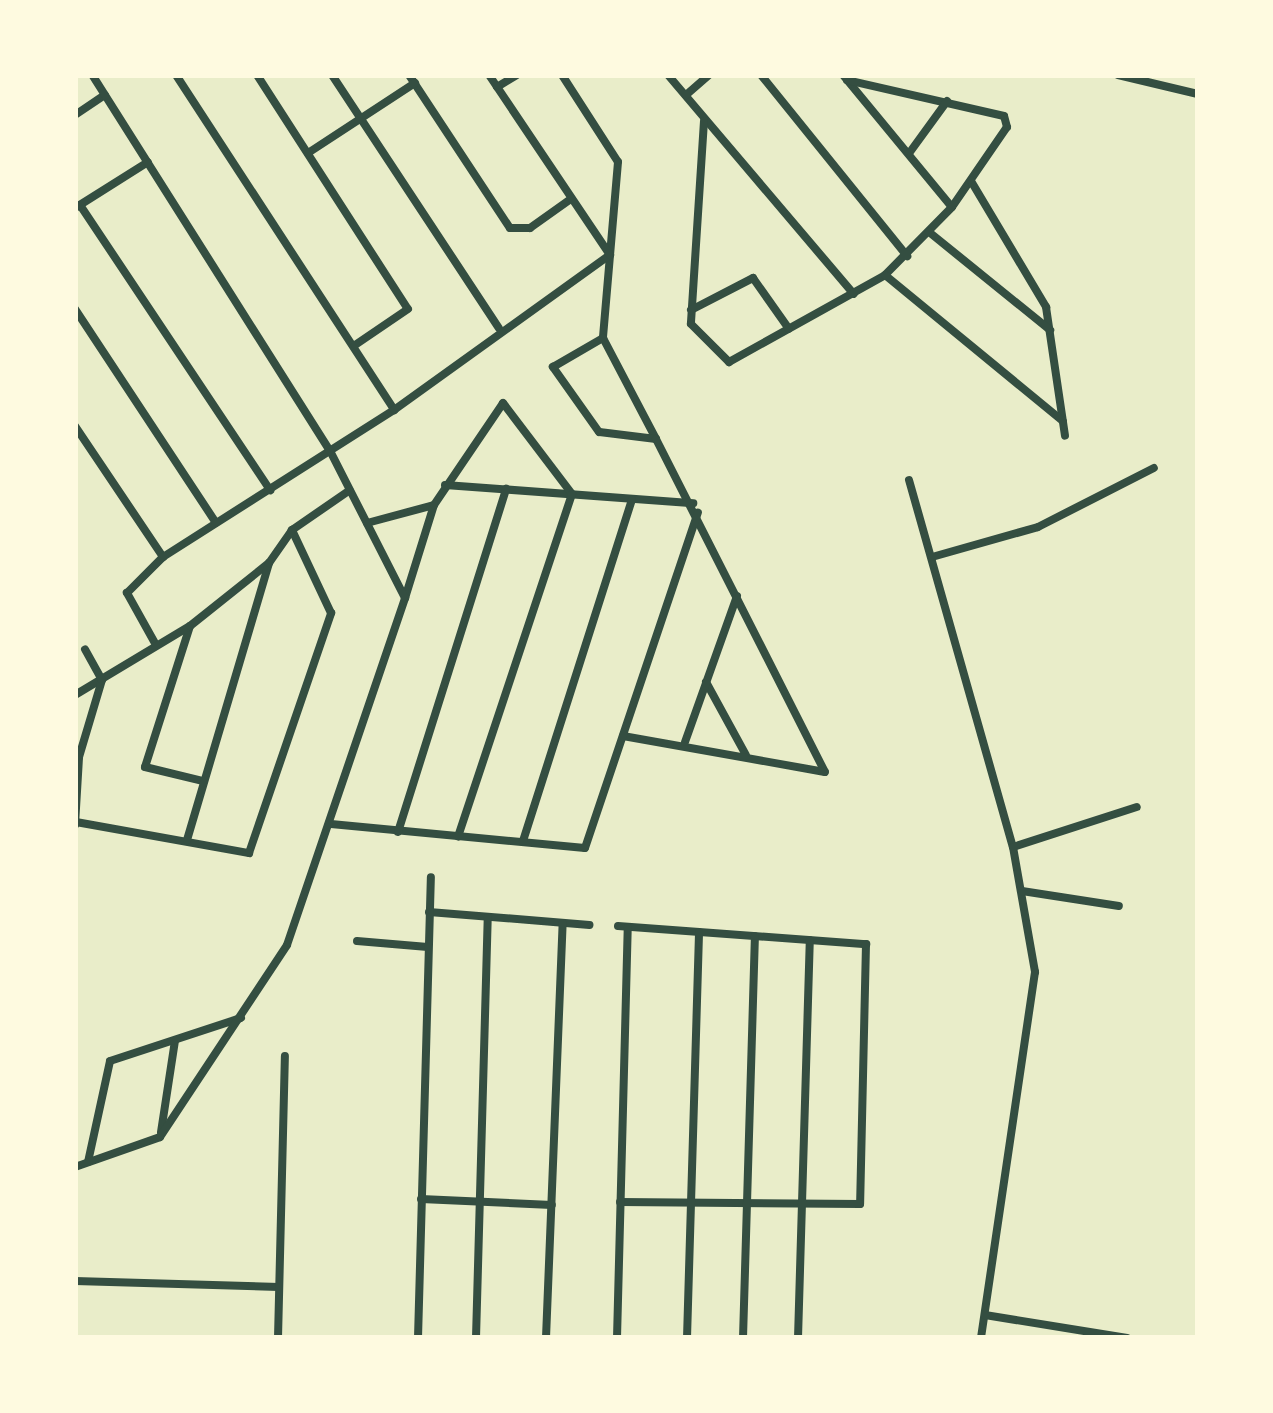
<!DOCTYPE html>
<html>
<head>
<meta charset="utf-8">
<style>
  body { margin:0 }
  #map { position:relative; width:1273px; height:1413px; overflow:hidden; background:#e9edc9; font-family:"Crimson Pro",serif }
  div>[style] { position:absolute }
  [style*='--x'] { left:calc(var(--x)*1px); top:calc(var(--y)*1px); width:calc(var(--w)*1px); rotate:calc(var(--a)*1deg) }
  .minor>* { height:8px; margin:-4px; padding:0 4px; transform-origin:4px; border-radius:4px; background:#344e41 }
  span { translate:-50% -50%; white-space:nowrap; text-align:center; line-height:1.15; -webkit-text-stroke:8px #fefae0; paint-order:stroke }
  .frame { position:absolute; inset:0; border:78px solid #fefae0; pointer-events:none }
</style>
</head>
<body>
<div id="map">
  <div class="minor">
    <i style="--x:176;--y:75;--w:400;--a:56.9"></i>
    <i style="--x:257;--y:75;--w:278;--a:57.2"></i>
    <i style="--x:408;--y:309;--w:64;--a:145.8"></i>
    <i style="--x:332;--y:75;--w:303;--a:56.6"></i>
    <i style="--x:409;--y:75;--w:183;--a:56.6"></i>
    <i style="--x:510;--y:228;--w:20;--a:0"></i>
    <i style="--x:530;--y:228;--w:47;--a:-35.4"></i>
    <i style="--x:562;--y:75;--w:103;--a:57.2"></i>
    <i style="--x:618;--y:162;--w:177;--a:94.9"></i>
    <i style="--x:668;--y:75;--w:287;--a:49.7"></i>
    <i style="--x:761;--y:75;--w:233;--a:51.1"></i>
    <i style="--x:843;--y:75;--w:171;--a:50.5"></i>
    <i style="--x:1118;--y:75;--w:82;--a:13.4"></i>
    <i style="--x:497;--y:87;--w:23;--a:-31"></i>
    <i style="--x:686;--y:95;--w:30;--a:-41"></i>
    <i style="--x:75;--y:115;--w:36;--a:-34"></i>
    <i style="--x:704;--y:121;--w:203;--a:93.7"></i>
    <i style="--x:691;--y:324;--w:54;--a:45"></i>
    <i style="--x:729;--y:362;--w:179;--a:-29.1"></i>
    <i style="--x:885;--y:275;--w:95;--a:-45.4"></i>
    <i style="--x:952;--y:207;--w:97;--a:-55.5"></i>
    <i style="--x:1007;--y:127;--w:11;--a:-105"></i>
    <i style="--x:1004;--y:116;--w:161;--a:-167.1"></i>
    <i style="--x:910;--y:152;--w:63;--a:-54"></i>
    <i style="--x:308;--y:153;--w:128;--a:-33.2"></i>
    <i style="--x:971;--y:181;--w:147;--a:59.2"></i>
    <i style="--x:1046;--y:307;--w:130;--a:81.6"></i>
    <i style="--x:80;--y:205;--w:343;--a:56.3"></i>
    <i style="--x:75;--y:208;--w:86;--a:-32.2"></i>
    <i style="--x:929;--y:232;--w:156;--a:39"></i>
    <i style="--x:885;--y:275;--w:230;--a:39.4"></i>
    <i style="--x:75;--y:309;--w:256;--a:56.6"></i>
    <i style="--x:691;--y:310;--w:70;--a:-27.3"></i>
    <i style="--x:753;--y:278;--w:62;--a:54.8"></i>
    <i style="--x:603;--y:338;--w:114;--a:62.3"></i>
    <i style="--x:656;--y:439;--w:57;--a:-173"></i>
    <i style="--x:599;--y:432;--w:80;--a:-125.3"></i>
    <i style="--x:553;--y:367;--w:58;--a:-30.1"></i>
    <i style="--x:75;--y:426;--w:158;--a:56.1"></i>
    <i style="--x:656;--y:439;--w:373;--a:63.1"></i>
    <i style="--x:909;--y:480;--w:381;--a:74.2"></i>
    <i style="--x:1013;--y:847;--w:127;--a:80"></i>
    <i style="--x:1035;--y:972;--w:370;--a:98.4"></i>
    <i style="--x:445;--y:485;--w:249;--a:4.2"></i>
    <i style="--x:367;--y:523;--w:69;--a:-15"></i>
    <i style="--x:932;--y:557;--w:110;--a:-15.8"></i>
    <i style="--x:1038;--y:527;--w:130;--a:-27"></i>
    <i style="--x:405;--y:598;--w:97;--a:-72.7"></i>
    <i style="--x:434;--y:505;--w:123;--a:-55.9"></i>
    <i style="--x:503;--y:403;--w:114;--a:52.8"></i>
    <i style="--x:572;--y:494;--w:361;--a:108.4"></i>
    <i style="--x:190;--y:626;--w:148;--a:107.7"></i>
    <i style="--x:145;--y:767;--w:60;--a:13.6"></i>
    <i style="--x:156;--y:645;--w:60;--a:-119.1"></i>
    <i style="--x:127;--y:593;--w:51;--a:-45"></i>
    <i style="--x:163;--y:557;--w:274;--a:-32.5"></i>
    <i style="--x:394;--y:410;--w:266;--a:-35.7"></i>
    <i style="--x:610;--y:255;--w:217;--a:-123.9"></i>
    <i style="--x:706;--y:682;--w:83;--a:61.3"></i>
    <i style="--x:75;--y:695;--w:134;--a:-31"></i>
    <i style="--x:190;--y:626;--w:101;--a:-38.6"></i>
    <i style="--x:623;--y:736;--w:205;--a:10.1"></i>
    <i style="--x:685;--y:742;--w:155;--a:-70.4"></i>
    <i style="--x:76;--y:822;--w:176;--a:10.2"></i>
    <i style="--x:249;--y:853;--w:254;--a:-71.1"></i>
    <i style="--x:331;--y:613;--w:92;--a:-115.2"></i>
    <i style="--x:331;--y:824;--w:255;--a:5.4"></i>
    <i style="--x:585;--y:848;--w:354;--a:-71.4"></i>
    <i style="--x:75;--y:825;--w:68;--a:-86.6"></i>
    <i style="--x:79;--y:757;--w:80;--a:-73.4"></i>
    <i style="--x:102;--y:680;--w:35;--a:-119"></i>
    <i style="--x:398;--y:832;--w:360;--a:-72.5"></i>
    <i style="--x:187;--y:840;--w:289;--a:-73.5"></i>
    <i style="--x:269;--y:563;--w:40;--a:-55.1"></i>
    <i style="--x:292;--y:530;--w:70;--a:-34.6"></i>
    <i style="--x:523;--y:841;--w:358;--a:-72.3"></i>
    <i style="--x:1013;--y:847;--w:130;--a:-17.9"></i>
    <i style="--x:1022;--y:891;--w:98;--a:8.8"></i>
    <i style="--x:429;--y:912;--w:161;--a:4.6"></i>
    <i style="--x:618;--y:926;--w:249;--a:4.2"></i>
    <i style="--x:866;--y:944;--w:260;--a:91.3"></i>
    <i style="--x:860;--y:1204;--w:240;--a:-179.5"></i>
    <i style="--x:357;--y:941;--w:71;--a:4.8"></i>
    <i style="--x:161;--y:1132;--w:92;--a:-81.3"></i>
    <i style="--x:88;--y:1162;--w:103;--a:-77.7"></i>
    <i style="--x:110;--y:1061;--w:138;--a:-18.2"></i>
    <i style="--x:75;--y:1167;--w:90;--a:-19.4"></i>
    <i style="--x:160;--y:1137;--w:230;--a:-56.5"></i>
    <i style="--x:287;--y:945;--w:367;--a:-71.2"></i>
    <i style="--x:405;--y:598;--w:165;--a:-117"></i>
    <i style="--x:330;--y:451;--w:445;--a:-122.3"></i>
    <i style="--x:421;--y:1199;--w:131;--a:2.6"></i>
    <i style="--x:75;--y:1281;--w:204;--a:1.7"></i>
    <i style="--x:985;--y:1315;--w:144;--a:9.2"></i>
    <i style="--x:278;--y:1338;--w:282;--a:-88.6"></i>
    <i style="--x:418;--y:1338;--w:461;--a:-88.4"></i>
    <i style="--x:476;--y:1338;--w:421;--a:-88.4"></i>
    <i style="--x:546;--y:1338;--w:415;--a:-87.7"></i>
    <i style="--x:617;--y:1338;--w:411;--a:-88.5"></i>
    <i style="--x:687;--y:1338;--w:406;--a:-88.3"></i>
    <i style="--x:743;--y:1338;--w:402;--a:-88.3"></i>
    <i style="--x:798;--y:1338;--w:398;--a:-88.3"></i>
  </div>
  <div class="frame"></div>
</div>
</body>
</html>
